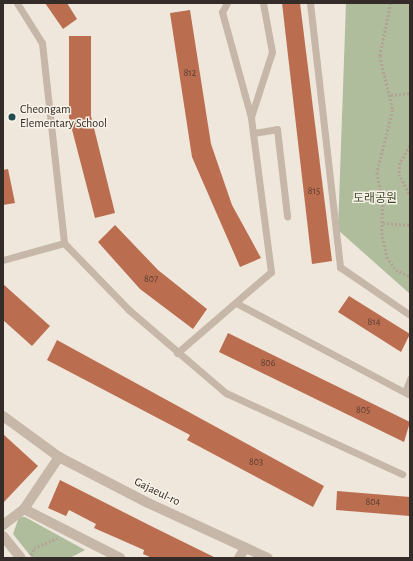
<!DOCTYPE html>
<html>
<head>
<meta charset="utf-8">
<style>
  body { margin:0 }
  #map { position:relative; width:413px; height:561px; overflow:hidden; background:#efe7db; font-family:"Alegreya Sans","Noto Sans KR",sans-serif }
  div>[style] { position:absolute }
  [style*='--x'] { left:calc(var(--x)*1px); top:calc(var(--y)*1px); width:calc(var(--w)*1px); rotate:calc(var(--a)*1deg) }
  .green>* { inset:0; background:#b0bd9d }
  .building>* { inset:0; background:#ba6e4f }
  .path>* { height:2.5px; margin-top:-1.25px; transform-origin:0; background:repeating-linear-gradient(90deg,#b1a293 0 2px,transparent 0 4px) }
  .lane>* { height:7px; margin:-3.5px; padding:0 3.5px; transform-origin:3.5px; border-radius:3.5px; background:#c6b7a9 }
  .street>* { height:10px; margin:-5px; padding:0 5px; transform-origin:5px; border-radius:5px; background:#c6b7a9 }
  .dots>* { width:11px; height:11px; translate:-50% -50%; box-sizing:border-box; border:2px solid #f7f1e7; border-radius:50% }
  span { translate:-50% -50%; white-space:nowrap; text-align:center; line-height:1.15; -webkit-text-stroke:3px #f7f1e7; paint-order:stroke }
  .number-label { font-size:10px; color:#563c32 }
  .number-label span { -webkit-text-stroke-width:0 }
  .poi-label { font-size:12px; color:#342c28 }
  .left { translate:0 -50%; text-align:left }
  .park-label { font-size:12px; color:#424f2e }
  .street-label { font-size:12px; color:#342c28 }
  .frame { position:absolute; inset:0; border:4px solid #342c28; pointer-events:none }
</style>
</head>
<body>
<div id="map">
  <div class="green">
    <i style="clip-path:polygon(346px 3px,410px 3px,410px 294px,338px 230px)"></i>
    <i style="clip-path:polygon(19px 517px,25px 517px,85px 550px,70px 558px,32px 558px,13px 534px)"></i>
  </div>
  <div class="building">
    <i style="clip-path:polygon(45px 3px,67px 3px,77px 19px,63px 29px)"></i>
    <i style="clip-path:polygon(282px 3px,300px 3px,332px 261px,312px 264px)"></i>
    <i style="clip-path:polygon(190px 10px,211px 144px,232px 205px,261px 258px,240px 267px,192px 157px,170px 13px)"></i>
    <i style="clip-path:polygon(69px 36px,91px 36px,91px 116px,115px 213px,95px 218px,69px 118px)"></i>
    <i style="clip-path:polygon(8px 169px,15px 203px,3px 205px,3px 170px)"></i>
    <i style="clip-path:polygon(115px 225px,158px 270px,207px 309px,193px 329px,140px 289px,98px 242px)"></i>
    <i style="clip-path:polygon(3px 284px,50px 326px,32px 346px,3px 320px)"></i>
    <i style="clip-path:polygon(349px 296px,410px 334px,401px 352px,338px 312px)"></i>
    <i style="clip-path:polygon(228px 333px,410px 422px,404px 442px,219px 352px)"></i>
    <i style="clip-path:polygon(57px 340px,324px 486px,313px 507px,187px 440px,190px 435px,47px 360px)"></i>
    <i style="clip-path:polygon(3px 434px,38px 466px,3px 503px)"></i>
    <i style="clip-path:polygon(60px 480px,155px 528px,216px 558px,152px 558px,143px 554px,144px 550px,94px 528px,96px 524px,69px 510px,66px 516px,48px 508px)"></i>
    <i style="clip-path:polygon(337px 491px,410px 497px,410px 516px,336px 510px)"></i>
  </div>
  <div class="path">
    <i style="--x:391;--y:3;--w:54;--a:101.7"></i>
    <i style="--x:380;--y:56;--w:56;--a:76.5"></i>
    <i style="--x:393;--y:110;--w:65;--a:104.3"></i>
    <i style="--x:377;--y:173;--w:29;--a:78"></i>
    <i style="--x:383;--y:201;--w:32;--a:92"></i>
    <i style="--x:382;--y:233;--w:25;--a:78"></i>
    <i style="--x:387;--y:257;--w:16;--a:55"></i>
    <i style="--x:396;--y:270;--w:15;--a:23"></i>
    <i style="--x:391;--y:95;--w:19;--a:-6"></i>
    <i style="--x:410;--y:146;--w:20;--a:120"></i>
    <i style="--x:400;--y:163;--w:11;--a:95"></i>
    <i style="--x:399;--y:174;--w:24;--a:62"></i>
    <i style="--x:383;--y:223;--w:27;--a:4"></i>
    <i style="--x:31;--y:555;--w:8;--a:-67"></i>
    <i style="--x:34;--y:548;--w:25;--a:-23"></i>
  </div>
  <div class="lane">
    <i style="--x:17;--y:3;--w:47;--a:58"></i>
    <i style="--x:42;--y:43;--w:201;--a:83.7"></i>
    <i style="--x:64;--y:243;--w:93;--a:45.9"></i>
    <i style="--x:129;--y:310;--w:128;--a:40.6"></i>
    <i style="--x:226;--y:393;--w:194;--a:24.7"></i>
    <i style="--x:227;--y:3;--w:10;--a:119"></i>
    <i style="--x:222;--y:12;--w:109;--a:74.6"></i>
    <i style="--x:310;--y:3;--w:266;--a:83.5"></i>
    <i style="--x:340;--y:267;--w:85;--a:34.4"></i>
    <i style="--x:253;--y:133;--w:24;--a:-9"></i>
    <i style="--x:277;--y:129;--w:88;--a:83.4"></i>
    <i style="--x:3;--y:260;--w:63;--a:-15.6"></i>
    <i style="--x:238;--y:304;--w:195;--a:27.9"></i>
    <i style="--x:177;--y:353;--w:124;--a:-40.8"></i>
    <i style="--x:271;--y:272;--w:156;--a:-97.4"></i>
    <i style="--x:251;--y:117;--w:68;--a:-72.1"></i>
    <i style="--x:272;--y:52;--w:50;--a:-100.4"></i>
    <i style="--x:405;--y:392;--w:14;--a:-69"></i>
  </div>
  <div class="street">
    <i style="--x:3;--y:416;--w:69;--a:36.2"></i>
    <i style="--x:59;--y:457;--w:98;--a:27.3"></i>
    <i style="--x:146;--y:502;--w:134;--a:24.7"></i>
    <i style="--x:24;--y:509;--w:108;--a:27"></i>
    <i style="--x:3;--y:525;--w:26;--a:-37"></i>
    <i style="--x:24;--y:509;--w:63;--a:-56.1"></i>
    <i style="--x:3;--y:536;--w:28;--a:51"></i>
    <i style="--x:239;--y:558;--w:12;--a:-59"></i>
  </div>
  <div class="dots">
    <i style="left:12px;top:117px;background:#224b51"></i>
  </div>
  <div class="number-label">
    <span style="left:190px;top:74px">812</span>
    <span style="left:314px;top:192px">815</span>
    <span style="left:151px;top:280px">807</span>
    <span style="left:374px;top:323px">814</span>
    <span style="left:268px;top:364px">806</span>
    <span style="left:363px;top:411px">805</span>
    <span style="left:256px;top:463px">803</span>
    <span style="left:373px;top:503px">804</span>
  </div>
  <div class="poi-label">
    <span class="left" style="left:20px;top:117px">Cheongam<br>Elementary School</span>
  </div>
  <div class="park-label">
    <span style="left:375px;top:199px">도래공원</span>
  </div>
  <div class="street-label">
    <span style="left:157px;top:492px;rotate:26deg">Gajaeul-ro</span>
  </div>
  <div class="frame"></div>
</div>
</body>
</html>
